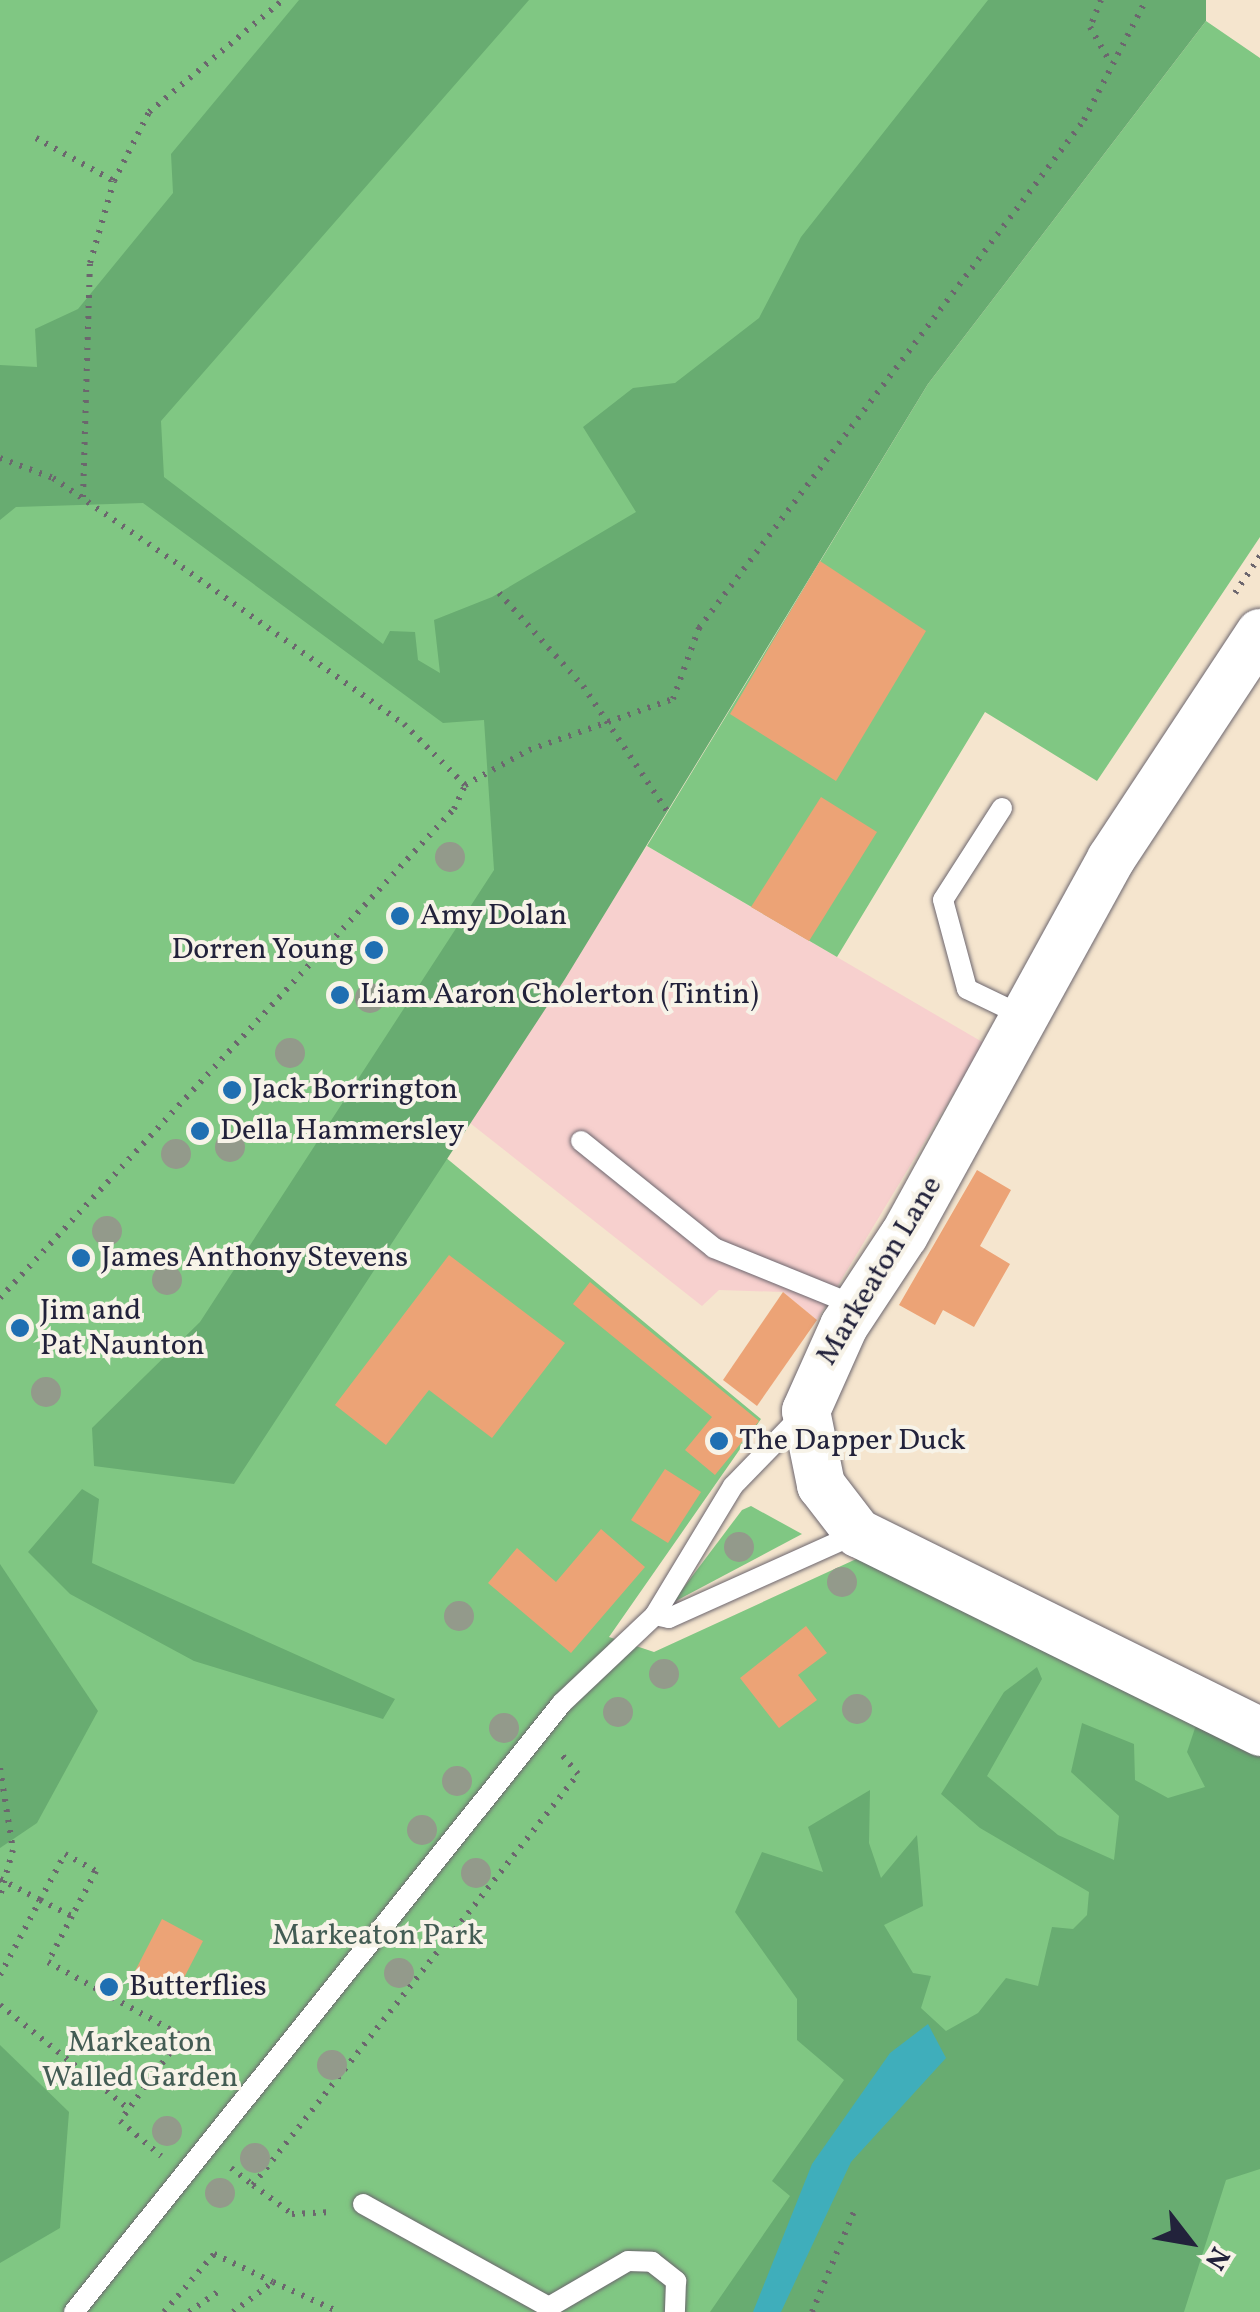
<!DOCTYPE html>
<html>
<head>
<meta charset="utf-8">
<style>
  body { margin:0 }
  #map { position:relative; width:1260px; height:2312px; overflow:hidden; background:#f5e5ce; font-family:Vollkorn,serif }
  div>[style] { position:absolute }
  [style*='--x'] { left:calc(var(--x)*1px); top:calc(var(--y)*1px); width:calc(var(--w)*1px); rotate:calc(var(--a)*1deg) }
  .built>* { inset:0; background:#f7d0ce }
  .green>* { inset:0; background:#80c783 }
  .forest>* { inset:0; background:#68ac71 }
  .water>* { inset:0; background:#3faebb }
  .building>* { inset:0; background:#eca376 }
  .path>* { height:6px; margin-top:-3px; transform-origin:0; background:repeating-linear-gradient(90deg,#6c666e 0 2.5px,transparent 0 10.5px) }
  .roads { filter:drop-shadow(0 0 2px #6c666e) drop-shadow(0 0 2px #6c666e) }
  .service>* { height:20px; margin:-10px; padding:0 10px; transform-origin:10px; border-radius:10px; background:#fff }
  .tertiary>* { height:48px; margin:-24px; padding:0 24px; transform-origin:24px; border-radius:24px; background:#fff }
  .trees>* { width:30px; height:30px; margin:-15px; border-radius:50%; background:#939a8b }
  .dots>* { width:28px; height:28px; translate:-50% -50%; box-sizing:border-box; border:5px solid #f7f3e8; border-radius:50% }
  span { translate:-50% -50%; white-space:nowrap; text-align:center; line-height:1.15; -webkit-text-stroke:8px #f7f3e8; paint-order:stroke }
  .poi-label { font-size:30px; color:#22223b }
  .left { translate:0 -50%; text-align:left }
  .right { translate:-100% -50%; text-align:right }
  .street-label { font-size:30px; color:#22223b }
  .park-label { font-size:30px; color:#435c54 }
  .north { position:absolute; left:1140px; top:2192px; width:100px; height:100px; -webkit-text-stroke:8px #f7f3e8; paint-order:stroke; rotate:121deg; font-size:28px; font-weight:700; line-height:40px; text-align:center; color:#22223b }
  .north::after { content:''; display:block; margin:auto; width:35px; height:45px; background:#22223b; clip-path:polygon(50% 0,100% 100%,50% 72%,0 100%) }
</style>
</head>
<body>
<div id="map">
  <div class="built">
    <i style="clip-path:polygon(647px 846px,984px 1043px,817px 1320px,783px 1292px,719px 1290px,702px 1306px,470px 1123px)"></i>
  </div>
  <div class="green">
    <i style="clip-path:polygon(0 0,991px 0,398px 1118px,761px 1419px,609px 1637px,654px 1652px,865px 1555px,1260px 1753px,1260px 2312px,0 2312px)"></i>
    <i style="clip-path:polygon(1206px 21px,1260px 58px,1260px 537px,1097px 781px,985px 712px,837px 957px,647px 846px,928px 384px)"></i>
    <i style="clip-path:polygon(751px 1506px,802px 1534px,672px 1603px,742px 1510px)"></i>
  </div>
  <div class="forest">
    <i style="clip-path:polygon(299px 0,529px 0,161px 421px,164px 477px,383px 644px,390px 631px,415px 632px,418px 660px,440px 673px,434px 620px,492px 597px,636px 512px,583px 427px,633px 388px,675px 383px,759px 318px,801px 237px,988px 0,1206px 0,1206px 21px,928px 384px,565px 979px,234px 1484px,94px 1466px,92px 1428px,200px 1322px,494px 870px,484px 720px,443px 723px,143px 503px,16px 507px,0 520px,0 309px,0 365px,37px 367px,35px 329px,78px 309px,173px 193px,171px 154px)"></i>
    <i style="clip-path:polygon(82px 1489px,99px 1499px,92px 1563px,395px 1699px,383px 1719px,194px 1661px,70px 1594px,28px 1552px)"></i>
    <i style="clip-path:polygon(0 1564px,98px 1711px,37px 1823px,0 1848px)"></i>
    <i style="clip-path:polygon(1037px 1667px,1042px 1679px,987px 1776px,1058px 1835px,1114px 1860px,1119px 1816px,1071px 1772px,1082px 1723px,1134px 1744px,1135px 1780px,1168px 1798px,1205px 1787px,1187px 1752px,1196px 1725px,1260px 1753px,1260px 2169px,1226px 2180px,1184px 2312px,710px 2312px,790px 2196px,772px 2181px,844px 2080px,797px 2040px,797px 1999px,735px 1912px,762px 1852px,823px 1872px,808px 1827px,870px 1790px,869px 1843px,881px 1878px,917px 1835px,923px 1906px,884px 1925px,913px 1973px,931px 1976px,921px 2008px,946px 2031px,978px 2013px,1006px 1978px,1038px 1986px,1052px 1927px,1073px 1929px,1087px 1915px,1089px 1892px,980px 1828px,941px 1794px,1004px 1692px)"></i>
    <i style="clip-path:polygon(0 2045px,69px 2112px,60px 2228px,0 2263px)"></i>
  </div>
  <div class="water">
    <i style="clip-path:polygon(928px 2024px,946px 2058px,851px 2162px,781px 2312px,753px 2312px,812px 2164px,890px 2053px)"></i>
  </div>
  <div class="building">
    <i style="clip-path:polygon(820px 561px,926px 631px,836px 781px,730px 714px)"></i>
    <i style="clip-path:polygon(821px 797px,877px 832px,809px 941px,751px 907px)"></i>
    <i style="clip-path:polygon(977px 1170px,1011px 1190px,980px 1246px,1010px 1264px,974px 1327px,943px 1310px,935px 1325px,899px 1305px)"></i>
    <i style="clip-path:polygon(449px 1255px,565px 1343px,492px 1438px,429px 1390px,386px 1445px,335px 1405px)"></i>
    <i style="clip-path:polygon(590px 1282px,759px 1421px,715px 1475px,685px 1450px,712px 1417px,573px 1304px)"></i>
    <i style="clip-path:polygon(783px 1292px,817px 1320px,757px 1406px,723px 1380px)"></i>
    <i style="clip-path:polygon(665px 1469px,701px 1492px,668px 1543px,631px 1520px)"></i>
    <i style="clip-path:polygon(601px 1529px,645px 1567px,571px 1653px,488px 1583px,517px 1548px,556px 1582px)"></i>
    <i style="clip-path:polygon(806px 1626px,827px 1653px,798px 1675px,817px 1700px,779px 1728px,740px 1678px)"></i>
    <i style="clip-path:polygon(162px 1919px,203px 1941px,174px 1997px,133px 1975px)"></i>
  </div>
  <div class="path">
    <i style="--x:1101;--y:0;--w:29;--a:112"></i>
    <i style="--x:1090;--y:27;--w:40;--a:60.3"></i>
    <i style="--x:36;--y:138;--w:89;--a:28.9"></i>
    <i style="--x:0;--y:458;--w:57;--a:20.7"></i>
    <i style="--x:53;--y:478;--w:157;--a:34.6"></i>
    <i style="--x:182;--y:567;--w:272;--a:35.3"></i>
    <i style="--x:404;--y:724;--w:86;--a:45"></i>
    <i style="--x:83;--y:497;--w:234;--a:-88.3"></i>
    <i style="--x:90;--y:263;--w:85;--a:-73.7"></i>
    <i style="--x:114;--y:181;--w:77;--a:-63.1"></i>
    <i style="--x:149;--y:112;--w:175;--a:-39.9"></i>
    <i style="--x:499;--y:593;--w:125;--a:47.9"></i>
    <i style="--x:583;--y:686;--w:151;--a:56.1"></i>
    <i style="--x:1235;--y:593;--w:45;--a:-56"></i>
    <i style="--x:0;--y:1298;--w:667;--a:-47.13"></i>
    <i style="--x:454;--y:809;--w:26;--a:-65"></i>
    <i style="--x:465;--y:785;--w:73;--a:-28.7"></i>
    <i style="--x:529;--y:750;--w:153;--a:-19.5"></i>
    <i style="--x:673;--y:699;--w:76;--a:-69.9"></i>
    <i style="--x:699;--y:628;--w:637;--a:-52.84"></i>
    <i style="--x:1084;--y:120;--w:135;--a:-62.7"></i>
    <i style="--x:0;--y:1768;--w:83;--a:81"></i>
    <i style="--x:13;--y:1850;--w:48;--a:105.8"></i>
    <i style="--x:0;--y:1879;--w:45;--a:27.7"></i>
    <i style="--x:40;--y:1900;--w:52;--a:-61.5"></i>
    <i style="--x:65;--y:1854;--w:35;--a:29"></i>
    <i style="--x:96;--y:1871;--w:51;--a:118.1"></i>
    <i style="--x:0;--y:1975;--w:85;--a:-61.9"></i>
    <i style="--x:40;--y:1900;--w:36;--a:27"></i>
    <i style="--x:72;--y:1916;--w:52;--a:117.6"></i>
    <i style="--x:48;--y:1962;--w:153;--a:28.9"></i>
    <i style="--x:182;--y:2036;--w:105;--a:126.1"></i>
    <i style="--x:120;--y:2121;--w:54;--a:40.5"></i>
    <i style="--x:0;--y:2005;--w:166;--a:38.9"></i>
    <i style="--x:231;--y:2168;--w:28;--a:38"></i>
    <i style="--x:253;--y:2185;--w:524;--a:-51.66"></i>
    <i style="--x:578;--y:1774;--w:25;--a:-130"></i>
    <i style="--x:253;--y:2185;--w:49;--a:36.6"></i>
    <i style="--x:292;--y:2214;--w:40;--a:-2.9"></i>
    <i style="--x:164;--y:2312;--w:77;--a:-49.2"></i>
    <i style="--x:214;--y:2254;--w:65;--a:25.4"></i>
    <i style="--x:189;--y:2312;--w:35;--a:-35"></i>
    <i style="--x:233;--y:2312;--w:50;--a:-36.9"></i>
    <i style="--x:273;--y:2282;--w:72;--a:24.4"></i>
    <i style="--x:812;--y:2312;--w:112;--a:-67.3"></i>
  </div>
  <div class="roads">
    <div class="service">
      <i style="--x:1002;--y:808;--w:109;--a:122.7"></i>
      <i style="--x:943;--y:900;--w:92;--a:74.9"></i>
      <i style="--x:967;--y:989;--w:60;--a:25.7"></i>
      <i style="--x:581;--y:1141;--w:171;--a:38.8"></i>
      <i style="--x:714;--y:1248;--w:154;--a:22.1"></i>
      <i style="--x:802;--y:1415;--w:99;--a:134.2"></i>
      <i style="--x:733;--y:1486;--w:151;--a:121.2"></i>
      <i style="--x:655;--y:1615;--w:14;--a:12"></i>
      <i style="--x:669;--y:1618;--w:207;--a:-24.2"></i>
      <i style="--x:363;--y:2204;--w:213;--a:29"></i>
      <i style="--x:549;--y:2307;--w:91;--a:-30.2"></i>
      <i style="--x:628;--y:2261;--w:24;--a:2"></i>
      <i style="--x:652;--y:2262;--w:31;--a:38"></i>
      <i style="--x:676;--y:2281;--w:31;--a:92"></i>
      <i style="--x:74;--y:2312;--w:780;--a:-51.29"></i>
      <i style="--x:562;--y:1703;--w:128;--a:-43.4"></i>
    </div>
    <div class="tertiary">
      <i style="--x:1260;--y:633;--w:271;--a:123.4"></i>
      <i style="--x:1111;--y:859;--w:429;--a:118.8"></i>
      <i style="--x:904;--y:1235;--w:109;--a:123.4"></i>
      <i style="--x:844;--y:1326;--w:93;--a:114.1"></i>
      <i style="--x:806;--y:1411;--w:76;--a:78.5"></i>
      <i style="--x:821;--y:1485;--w:61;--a:52.4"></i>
      <i style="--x:858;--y:1533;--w:449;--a:26.3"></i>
    </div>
  </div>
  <div class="trees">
    <i style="left:450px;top:857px"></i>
    <i style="left:370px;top:998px"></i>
    <i style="left:290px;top:1053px"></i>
    <i style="left:230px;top:1147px"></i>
    <i style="left:176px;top:1154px"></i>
    <i style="left:107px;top:1231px"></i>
    <i style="left:167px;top:1280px"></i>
    <i style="left:46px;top:1392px"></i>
    <i style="left:739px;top:1547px"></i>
    <i style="left:842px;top:1582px"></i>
    <i style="left:459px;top:1616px"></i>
    <i style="left:664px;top:1674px"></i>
    <i style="left:857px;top:1709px"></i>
    <i style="left:618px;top:1712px"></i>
    <i style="left:504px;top:1728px"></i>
    <i style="left:457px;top:1781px"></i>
    <i style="left:422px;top:1830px"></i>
    <i style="left:476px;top:1873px"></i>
    <i style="left:399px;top:1973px"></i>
    <i style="left:332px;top:2065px"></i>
    <i style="left:167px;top:2131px"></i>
    <i style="left:255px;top:2158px"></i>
    <i style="left:220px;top:2193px"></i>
  </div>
  <div class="dots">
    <i style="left:400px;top:916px;background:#1f6fb2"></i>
    <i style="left:374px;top:950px;background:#1f6fb2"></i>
    <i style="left:340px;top:995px;background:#1f6fb2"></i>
    <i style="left:232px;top:1090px;background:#1f6fb2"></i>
    <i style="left:200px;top:1131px;background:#1f6fb2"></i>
    <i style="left:81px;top:1258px;background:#1f6fb2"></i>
    <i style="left:20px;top:1328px;background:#1f6fb2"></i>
    <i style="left:719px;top:1441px;background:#1f6fb2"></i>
    <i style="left:109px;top:1987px;background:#1f6fb2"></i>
  </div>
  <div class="poi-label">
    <span class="left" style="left:420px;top:916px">Amy Dolan</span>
    <span class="right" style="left:354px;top:950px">Dorren Young</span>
    <span class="left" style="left:360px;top:995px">Liam Aaron Cholerton (Tintin)</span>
    <span class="left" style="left:252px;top:1090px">Jack Borrington</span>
    <span class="left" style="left:220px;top:1131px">Della Hammersley</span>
    <span class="left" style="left:101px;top:1258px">James Anthony Stevens</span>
    <span class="left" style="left:40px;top:1328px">Jim and<br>Pat Naunton</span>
    <span class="left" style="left:739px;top:1441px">The Dapper Duck</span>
    <span class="left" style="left:129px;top:1987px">Butterflies</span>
  </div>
  <div class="street-label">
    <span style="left:880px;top:1271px;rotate:-59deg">Markeaton Lane</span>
  </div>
  <div class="park-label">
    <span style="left:378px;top:1936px">Markeaton Park</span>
    <span style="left:140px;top:2060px">Markeaton<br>Walled Garden</span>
  </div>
  <div class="north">N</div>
</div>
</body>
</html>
